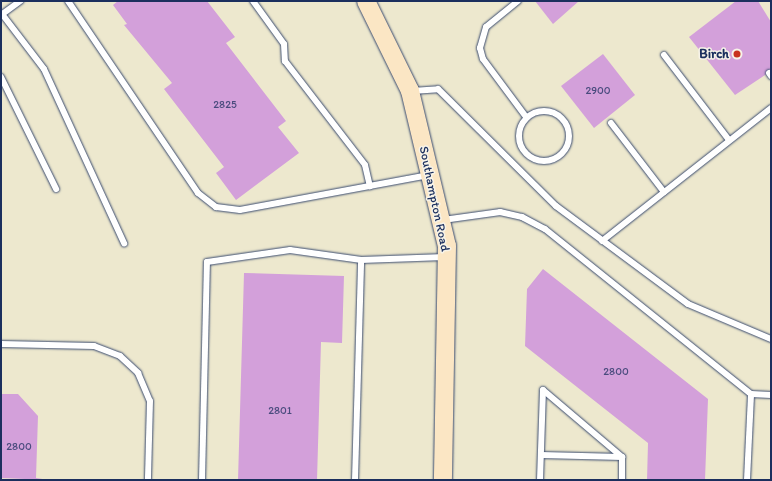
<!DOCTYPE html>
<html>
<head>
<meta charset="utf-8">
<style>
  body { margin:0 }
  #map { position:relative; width:772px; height:481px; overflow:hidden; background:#ede8ce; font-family:Itim,sans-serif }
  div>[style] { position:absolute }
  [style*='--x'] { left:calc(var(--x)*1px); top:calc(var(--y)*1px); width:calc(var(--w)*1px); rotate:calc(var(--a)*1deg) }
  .building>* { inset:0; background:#d3a0da }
  .roads { filter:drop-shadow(0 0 1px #3a4b6f) drop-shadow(0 0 1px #3a4b6f) }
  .lane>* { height:6px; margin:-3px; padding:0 3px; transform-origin:3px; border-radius:3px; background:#fff }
  .lane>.ring { margin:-3px; padding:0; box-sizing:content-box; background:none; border:6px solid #fff; border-radius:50% }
  .secondary>* { height:18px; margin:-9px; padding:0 9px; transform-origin:9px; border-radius:9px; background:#fbe6c4 }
  .dots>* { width:11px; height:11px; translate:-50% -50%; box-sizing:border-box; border:2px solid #f7f3e8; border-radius:50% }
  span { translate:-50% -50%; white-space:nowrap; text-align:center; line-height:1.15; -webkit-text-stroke:3px #f7f3e8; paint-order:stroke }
  .number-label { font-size:11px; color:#494b7d }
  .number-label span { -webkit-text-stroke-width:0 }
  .poi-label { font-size:13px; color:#1b2f5e; font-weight:700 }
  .right { translate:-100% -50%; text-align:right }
  .street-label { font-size:13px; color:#1b2f5e }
  .frame { position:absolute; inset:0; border:2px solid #1b2f5e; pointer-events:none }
</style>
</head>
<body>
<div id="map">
  <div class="building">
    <i style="clip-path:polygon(118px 1px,207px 1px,235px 37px,226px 43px,286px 121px,278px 127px,299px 153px,236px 200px,216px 173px,224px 167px,164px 89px,172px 83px,124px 25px,127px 24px,113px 5px)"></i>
    <i style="clip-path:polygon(535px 1px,579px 1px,553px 24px)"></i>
    <i style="clip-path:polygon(736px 1px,758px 1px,771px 22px,771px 71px,735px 95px,689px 37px)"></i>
    <i style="clip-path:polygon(603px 54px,635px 95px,594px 128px,561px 86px)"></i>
    <i style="clip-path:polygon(543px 269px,708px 399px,705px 480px,647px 480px,648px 443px,525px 346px,527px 289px)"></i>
    <i style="clip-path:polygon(244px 273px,344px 276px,342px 343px,321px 342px,317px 480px,238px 480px)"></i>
    <i style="clip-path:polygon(1px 394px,18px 394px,38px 416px,36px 478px,49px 480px,1px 478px)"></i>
  </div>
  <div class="roads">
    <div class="lane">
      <i style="--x:68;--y:1;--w:232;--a:55.9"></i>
      <i style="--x:198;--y:193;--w:23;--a:38"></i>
      <i style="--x:216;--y:207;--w:24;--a:7"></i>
      <i style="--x:240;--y:210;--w:192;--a:-10.5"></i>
      <i style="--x:253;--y:1;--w:53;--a:54.2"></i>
      <i style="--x:284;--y:44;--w:17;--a:87"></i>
      <i style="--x:285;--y:61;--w:131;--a:52.4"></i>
      <i style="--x:365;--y:165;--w:22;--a:77"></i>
      <i style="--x:518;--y:1;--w:41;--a:140.9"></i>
      <i style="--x:486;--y:27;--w:22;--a:106"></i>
      <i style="--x:480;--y:48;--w:11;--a:75"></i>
      <i style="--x:483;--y:59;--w:72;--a:53.4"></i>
      <i style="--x:2;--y:14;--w:69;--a:52.6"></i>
      <i style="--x:44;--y:69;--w:192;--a:65.3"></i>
      <i style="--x:1;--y:15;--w:24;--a:-36"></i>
      <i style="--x:664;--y:55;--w:107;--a:52.6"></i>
      <i style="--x:769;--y:73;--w:4;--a:56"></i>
      <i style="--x:1;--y:77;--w:125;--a:63.8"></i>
      <i style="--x:412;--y:91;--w:26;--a:-4"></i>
      <i style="--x:438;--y:89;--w:166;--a:44.8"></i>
      <i style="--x:556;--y:206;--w:164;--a:36.6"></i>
      <i style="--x:688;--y:304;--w:90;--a:22.9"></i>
      <i class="ring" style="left:519px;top:111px;width:44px;height:44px"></i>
      <i style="--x:611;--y:123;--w:87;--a:52.5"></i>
      <i style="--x:443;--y:220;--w:58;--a:-8"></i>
      <i style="--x:500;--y:212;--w:23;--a:13"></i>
      <i style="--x:522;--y:217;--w:26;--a:28"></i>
      <i style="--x:545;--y:229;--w:264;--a:38.7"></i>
      <i style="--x:751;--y:394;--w:20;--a:3"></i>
      <i style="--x:602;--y:241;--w:215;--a:-38.2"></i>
      <i style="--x:1;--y:344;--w:93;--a:1.2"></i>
      <i style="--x:94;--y:346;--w:28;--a:21"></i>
      <i style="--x:120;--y:356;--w:25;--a:43"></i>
      <i style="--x:138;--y:373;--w:30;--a:67"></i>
      <i style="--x:150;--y:401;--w:79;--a:91.5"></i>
      <i style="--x:541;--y:455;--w:81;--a:1.4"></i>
      <i style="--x:202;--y:480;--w:218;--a:-88.7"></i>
      <i style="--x:207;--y:262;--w:84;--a:-8.2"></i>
      <i style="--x:290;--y:250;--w:72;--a:8"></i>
      <i style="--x:361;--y:260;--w:84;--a:-2"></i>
      <i style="--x:355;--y:480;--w:220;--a:-88.4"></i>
      <i style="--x:540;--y:480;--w:90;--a:-88.1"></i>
      <i style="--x:543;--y:390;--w:104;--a:40.3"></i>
      <i style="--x:622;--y:457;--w:23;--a:90"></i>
      <i style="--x:747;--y:480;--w:86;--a:-87.3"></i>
    </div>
    <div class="secondary">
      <i style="--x:366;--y:1;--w:100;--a:63.9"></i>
      <i style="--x:410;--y:91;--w:159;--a:76.6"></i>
      <i style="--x:447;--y:246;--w:234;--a:91"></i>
    </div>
  </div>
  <div class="dots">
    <i style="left:737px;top:54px;background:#c8321e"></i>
  </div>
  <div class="number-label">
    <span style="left:598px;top:91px">2900</span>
    <span style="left:225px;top:105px">2825</span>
    <span style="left:616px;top:372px">2800</span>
    <span style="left:280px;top:411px">2801</span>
    <span style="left:19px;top:447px">2800</span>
  </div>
  <div class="poi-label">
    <span class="right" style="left:729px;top:54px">Birch</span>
  </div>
  <div class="street-label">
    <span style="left:434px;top:199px;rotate:78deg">Southampton Road</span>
  </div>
  <div class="frame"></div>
</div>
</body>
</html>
